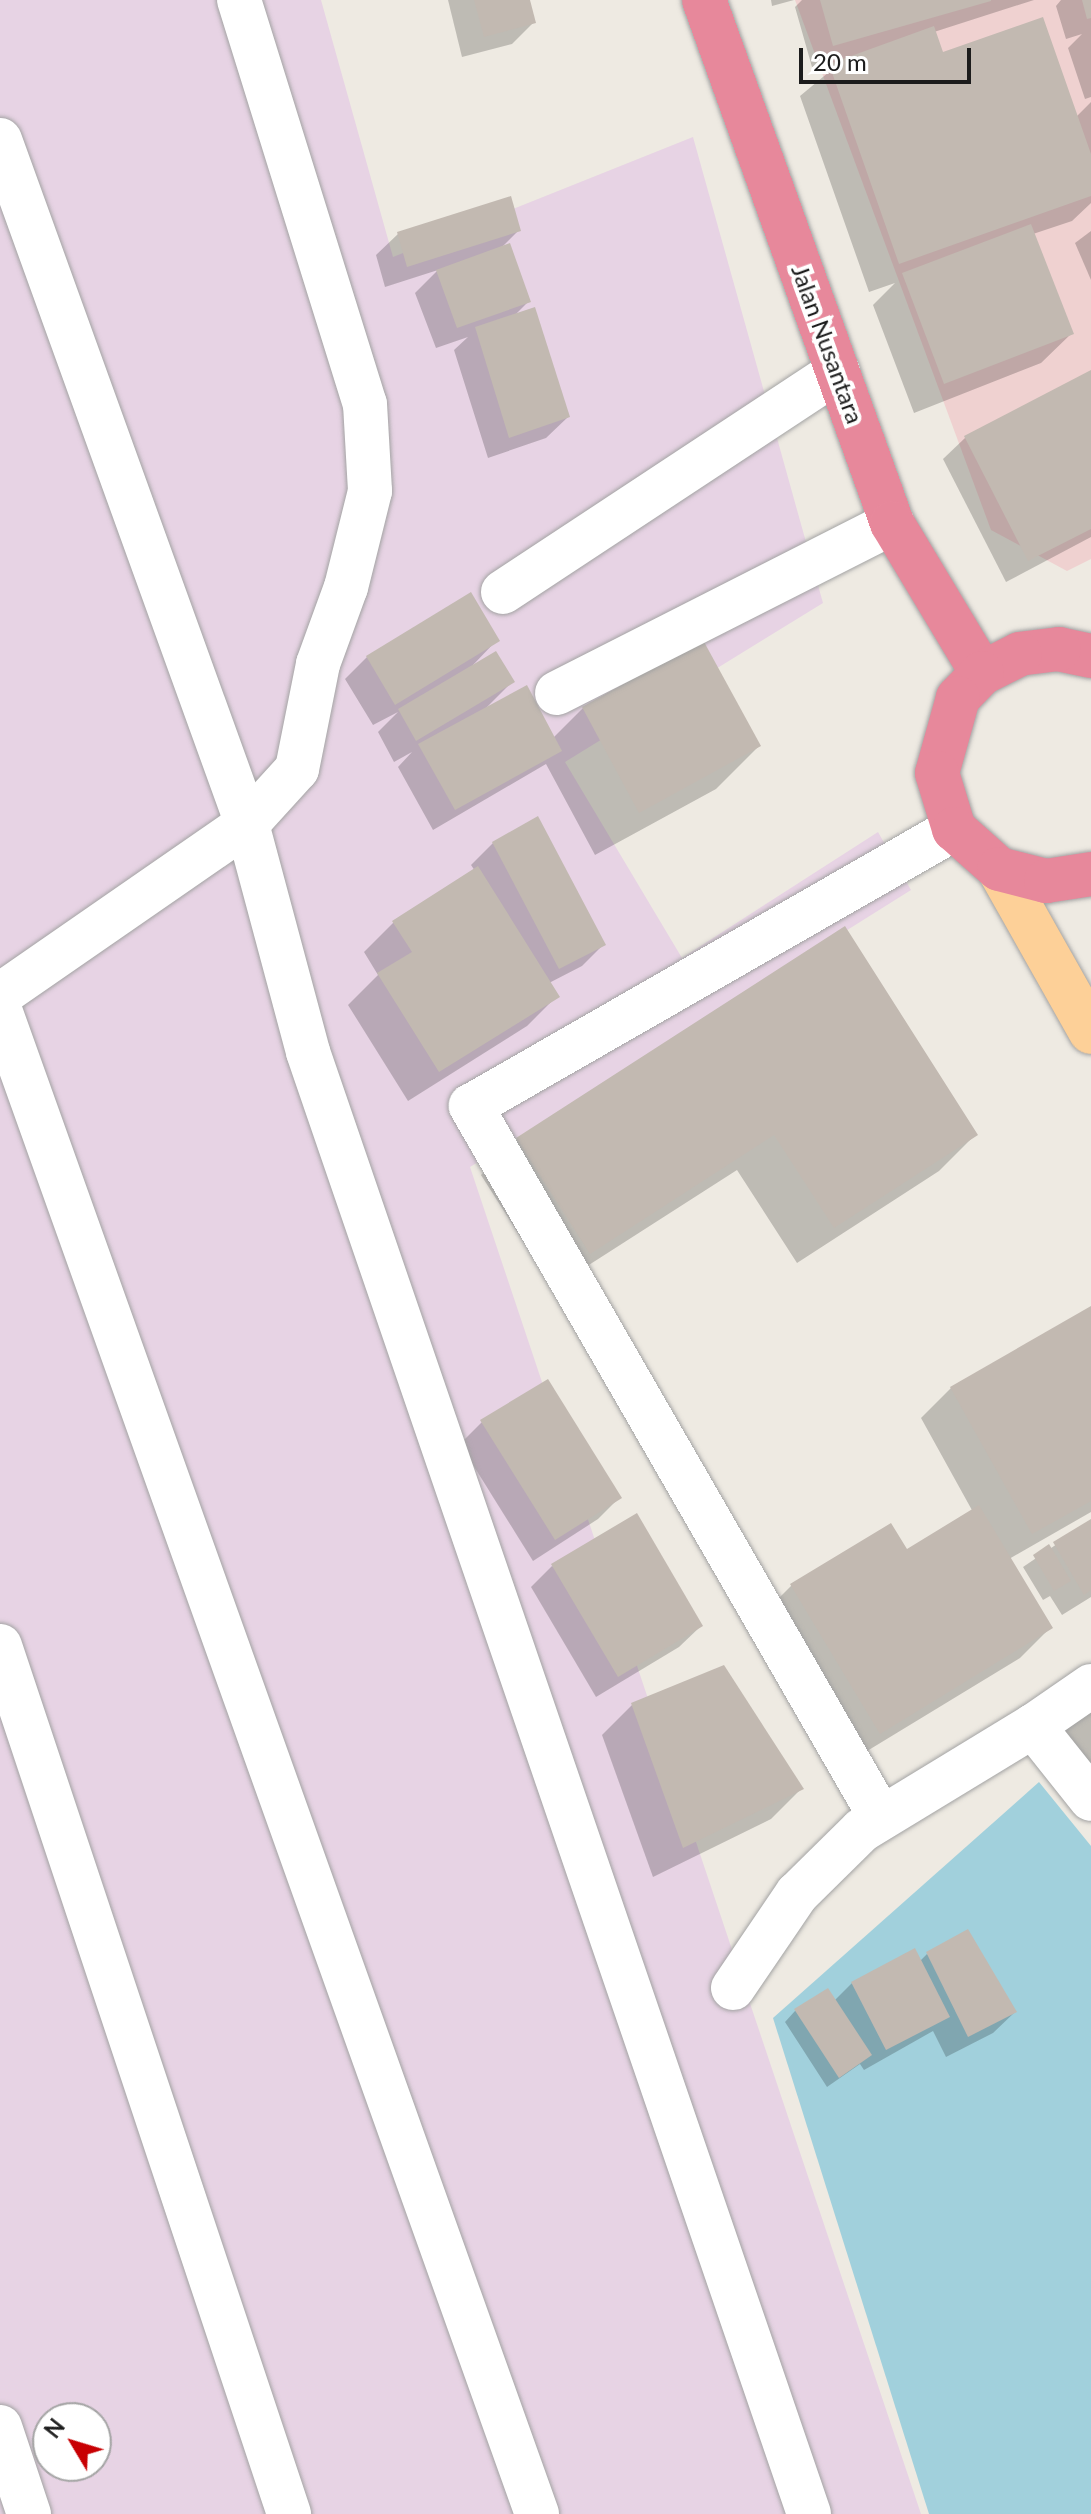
<!DOCTYPE html>
<html>
<head>
<meta charset="utf-8">
<style>
  body { margin:0 }
  #map { position:relative; width:1091px; height:2514px; overflow:hidden; background:#eeeae2; font-family:Lato,sans-serif }
  div>[style] { position:absolute }
  [style*='--x'] { left:calc(var(--x)*1px); top:calc(var(--y)*1px); width:calc(var(--w)*1px); rotate:calc(var(--a)*1deg) }
  .commercial>* { inset:0; background:#efd1d0 }
  .industrial>* { inset:0; background:#e7d3e4 }
  .water>* { inset:0; background:#a1d0dc }
  .shadow>* { inset:0; background:#0003 }
  .building>* { inset:0; background:#c2b9b1 }
  .roads { filter:drop-shadow(0 0 2px #a3a3a3) drop-shadow(0 0 2px #a3a3a3) }
  .minor>* { height:44px; margin:-22px; padding:0 22px; transform-origin:22px; border-radius:22px; background:#fff }
  .major>* { height:44px; margin:-22px; padding:0 22px; transform-origin:22px; border-radius:22px; background:#fdd098 }
  .highway>* { height:44px; margin:-22px; padding:0 22px; transform-origin:22px; border-radius:22px; background:#e7889b }
  span { translate:-50% -50%; white-space:nowrap; text-align:center; line-height:1.15; -webkit-text-stroke:8px #fff; paint-order:stroke }
  .street-label { font-size:24px; color:#1c1c1c }
  .north { position:absolute; left:32px; top:2402px; width:80px; height:80px; box-sizing:border-box; background:#fff; border:2px solid #a4a4a4; border-radius:50%; rotate:308deg; font-size:22px; font-weight:700; line-height:32px; text-align:center; color:#1c1c1c }
  .north::after { content:''; display:block; margin:auto; width:28px; height:36px; background:#c80003; clip-path:polygon(50% 0,100% 100%,50% 72%,0 100%) }
  .scale { position:absolute; left:799px; top:48px; width:172px; height:36px; box-sizing:border-box; border:4px solid #1c1c1c; border-top:0; padding-left:10px; font-size:24px; line-height:28px; white-space:nowrap; color:#1c1c1c; -webkit-text-stroke:6px #fff; paint-order:stroke }
</style>
</head>
<body>
<div id="map">
  <div class="commercial">
    <i style="clip-path:polygon(795px 0,1091px 0,1091px 559px,1067px 571px,991px 530px)"></i>
  </div>
  <div class="industrial">
    <i style="clip-path:polygon(evenodd,0 0,321px 0,393px 257px,693px 137px,823px 603px,565px 762px,682px 958px,878px 832px,911px 890px,470px 1167px,921px 2514px,0 2514px,0 0,48px 2418px,96px 2418px,96px 2466px,48px 2466px,48px 2418px)"></i>
  </div>
  <div class="water">
    <i style="clip-path:polygon(1039px 1782px,1091px 1846px,1091px 2514px,929px 2514px,773px 2018px)"></i>
  </div>
  <div class="shadow">
    <i style="clip-path:polygon(448px 0,528px 0,534px 22px,512px 44px,462px 57px)"></i>
    <i style="clip-path:polygon(771px 0,794px 0,772px 6px)"></i>
    <i style="clip-path:polygon(802px 0,1034px 0,934px 32px,942px 54px,1076px 117px,1091px 102px,1091px 203px,1072px 221px,1033px 234px,1072px 333px,1041px 363px,914px 413px,873px 305px,895px 283px,869px 292px,800px 96px,841px 62px,812px 67px,795px 7px)"></i>
    <i style="clip-path:polygon(1061px 0,1091px 0,1091px 97px,1085px 99px,1068px 48px,1082px 34px,1066px 39px,1056px 6px)"></i>
    <i style="clip-path:polygon(519px 230px,500px 249px,529px 301px,513px 317px,568px 417px,546px 438px,488px 458px,454px 350px,468px 337px,436px 348px,415px 293px,438px 270px,385px 287px,376px 255px,398px 234px)"></i>
    <i style="clip-path:polygon(1091px 231px,1091px 280px,1075px 243px)"></i>
    <i style="clip-path:polygon(1091px 372px,1091px 537px,1006px 582px,943px 459px,965px 438px)"></i>
    <i style="clip-path:polygon(497px 640px,473px 665px,512px 682px,486px 708px,553px 738px,583px 708px,759px 746px,716px 789px,595px 855px,546px 764px,433px 830px,398px 767px,412px 752px,394px 762px,378px 732px,398px 712px,373px 725px,345px 679px,367px 657px)"></i>
    <i style="clip-path:polygon(493px 843px,604px 944px,582px 966px,549px 983px,557px 996px,527px 1026px,408px 1101px,348px 1005px,378px 975px,364px 952px,394px 922px,475px 871px,471px 865px)"></i>
    <i style="clip-path:polygon(844px 929px,975px 1135px,939px 1171px,797px 1263px,737px 1170px,553px 1288px,481px 1175px,517px 1139px)"></i>
    <i style="clip-path:polygon(1091px 1309px,1091px 1512px,1009px 1559px,1050px 1628px,1020px 1658px,849px 1762px,761px 1616px,791px 1586px,890px 1525px,906px 1551px,973px 1512px,921px 1418px,951px 1388px)"></i>
    <i style="clip-path:polygon(482px 1422px,619px 1498px,598px 1519px,533px 1561px,460px 1444px)"></i>
    <i style="clip-path:polygon(1091px 1521px,1091px 1597px,1062px 1615px,1050px 1596px,1043px 1600px,1023px 1567px)"></i>
    <i style="clip-path:polygon(552px 1566px,701px 1626px,679px 1647px,596px 1697px,531px 1587px)"></i>
    <i style="clip-path:polygon(1091px 1697px,1091px 1803px,1045px 1739px)"></i>
    <i style="clip-path:polygon(632px 1705px,801px 1789px,771px 1819px,653px 1877px,602px 1735px)"></i>
    <i style="clip-path:polygon(927px 1954px,1015px 2012px,993px 2033px,946px 2057px,933px 2031px,864px 2070px,860px 2064px,827px 2087px,785px 2022px,795px 2011px,834px 2001px,852px 1983px,920px 1961px)"></i>
  </div>
  <div class="building">
    <i style="clip-path:polygon(474px 0,530px 0,536px 23px,484px 37px)"></i>
    <i style="clip-path:polygon(820px 0,991px 0,991px 1px,833px 46px)"></i>
    <i style="clip-path:polygon(1082px 0,1091px 0,1091px 18px,1087px 19px)"></i>
    <i style="clip-path:polygon(1043px 17px,1091px 154px,1091px 196px,899px 264px,829px 64px,934px 26px,943px 52px)"></i>
    <i style="clip-path:polygon(511px 196px,521px 231px,407px 267px,397px 232px)"></i>
    <i style="clip-path:polygon(1031px 224px,1074px 334px,944px 384px,902px 273px)"></i>
    <i style="clip-path:polygon(510px 243px,531px 302px,457px 328px,436px 270px)"></i>
    <i style="clip-path:polygon(535px 307px,570px 417px,509px 438px,475px 327px)"></i>
    <i style="clip-path:polygon(1091px 370px,1091px 529px,1028px 561px,964px 436px)"></i>
    <i style="clip-path:polygon(471px 592px,500px 641px,395px 705px,366px 656px)"></i>
    <i style="clip-path:polygon(703px 640px,761px 746px,639px 813px,582px 707px)"></i>
    <i style="clip-path:polygon(496px 651px,515px 682px,416px 741px,398px 709px)"></i>
    <i style="clip-path:polygon(527px 685px,562px 751px,455px 810px,418px 744px)"></i>
    <i style="clip-path:polygon(538px 816px,606px 945px,559px 969px,492px 842px)"></i>
    <i style="clip-path:polygon(478px 866px,560px 997px,439px 1072px,377px 973px,412px 952px,392px 921px)"></i>
    <i style="clip-path:polygon(845px 926px,978px 1135px,834px 1228px,774px 1135px,590px 1254px,516px 1138px)"></i>
    <i style="clip-path:polygon(1091px 1306px,1091px 1501px,1032px 1534px,950px 1387px)"></i>
    <i style="clip-path:polygon(548px 1379px,622px 1498px,555px 1540px,480px 1420px)"></i>
    <i style="clip-path:polygon(979px 1505px,1053px 1628px,880px 1734px,790px 1584px,891px 1523px,907px 1549px)"></i>
    <i style="clip-path:polygon(637px 1513px,703px 1626px,618px 1677px,551px 1564px)"></i>
    <i style="clip-path:polygon(1091px 1519px,1091px 1590px,1084px 1595px,1053px 1542px)"></i>
    <i style="clip-path:polygon(1049px 1544px,1071px 1581px,1054px 1591px,1033px 1555px)"></i>
    <i style="clip-path:polygon(724px 1665px,804px 1789px,683px 1848px,631px 1703px)"></i>
    <i style="clip-path:polygon(968px 1929px,1017px 2012px,968px 2037px,926px 1952px)"></i>
    <i style="clip-path:polygon(915px 1948px,950px 2017px,886px 2050px,851px 1982px)"></i>
    <i style="clip-path:polygon(828px 1988px,872px 2055px,839px 2078px,794px 2009px)"></i>
  </div>
  <div class="roads">
    <div class="minor">
      <i style="--x:239;--y:0;--w:423;--a:72.7"></i>
      <i style="--x:365;--y:404;--w:87;--a:86.7"></i>
      <i style="--x:370;--y:491;--w:99;--a:104"></i>
      <i style="--x:346;--y:587;--w:82;--a:110"></i>
      <i style="--x:318;--y:664;--w:107;--a:101.3"></i>
      <i style="--x:297;--y:769;--w:74;--a:132.3"></i>
      <i style="--x:247;--y:824;--w:236;--a:75"></i>
      <i style="--x:308;--y:1052;--w:1545;--a:71.08"></i>
      <i style="--x:0;--y:140;--w:727;--a:70.14"></i>
      <i style="--x:247;--y:824;--w:300;--a:145.3"></i>
      <i style="--x:503;--y:592;--w:401;--a:-33.4"></i>
      <i style="--x:557;--y:693;--w:376;--a:-26.9"></i>
      <i style="--x:0;--y:1010;--w:1597;--a:70.35"></i>
      <i style="--x:0;--y:1646;--w:915;--a:71.58"></i>
      <i style="--x:1091;--y:1686;--w:70;--a:145.4"></i>
      <i style="--x:1033;--y:1726;--w:93;--a:51.5"></i>
      <i style="--x:881;--y:1818;--w:822;--a:-119.94"></i>
      <i style="--x:471;--y:1106;--w:557;--a:-29.83"></i>
      <i style="--x:733;--y:1988;--w:114;--a:-55.8"></i>
      <i style="--x:797;--y:1894;--w:91;--a:-44.6"></i>
      <i style="--x:862;--y:1830;--w:200;--a:-31.3"></i>
      <i style="--x:0;--y:2427;--w:92;--a:71.6"></i>
    </div>
    <div class="major">
      <i style="--x:999;--y:869;--w:187;--a:60.6"></i>
    </div>
    <div class="highway">
      <i style="--x:704;--y:0;--w:556;--a:70.23"></i>
      <i style="--x:892;--y:523;--w:175;--a:59"></i>
      <i style="--x:1091;--y:656;--w:33;--a:-168"></i>
      <i style="--x:1059;--y:649;--w:39;--a:173"></i>
      <i style="--x:1020;--y:654;--w:42;--a:153.4"></i>
      <i style="--x:982;--y:673;--w:35;--a:134"></i>
      <i style="--x:958;--y:698;--w:78;--a:105.6"></i>
      <i style="--x:937;--y:773;--w:59;--a:73.1"></i>
      <i style="--x:954;--y:829;--w:60;--a:41.6"></i>
      <i style="--x:999;--y:869;--w:49;--a:14.3"></i>
      <i style="--x:1046;--y:881;--w:46;--a:-8.8"></i>
    </div>
  </div>
  <div class="street-label">
    <span style="left:828px;top:344px;rotate:70deg">Jalan Nusantara</span>
  </div>
  <div class="north">N</div>
  <div class="scale">20 m</div>
</div>
</body>
</html>
